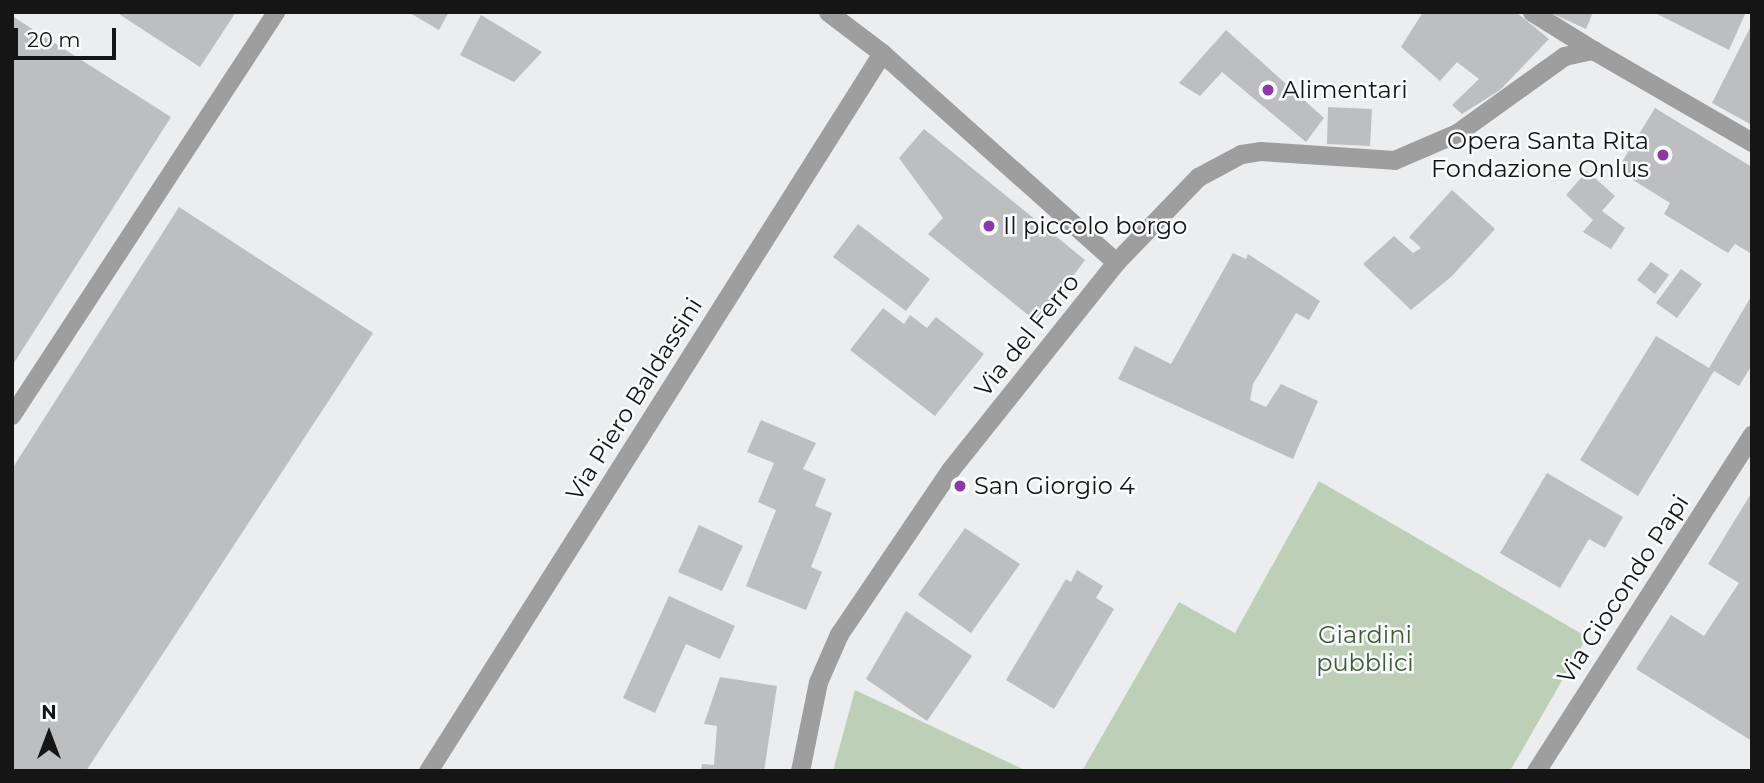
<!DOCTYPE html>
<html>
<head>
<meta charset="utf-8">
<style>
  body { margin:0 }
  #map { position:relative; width:1764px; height:783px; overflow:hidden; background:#ebedef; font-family:Montserrat,sans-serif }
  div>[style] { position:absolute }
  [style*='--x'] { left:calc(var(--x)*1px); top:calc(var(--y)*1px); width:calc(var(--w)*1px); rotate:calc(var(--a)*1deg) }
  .green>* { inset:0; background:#bdd0b7 }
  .building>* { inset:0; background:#bcbebf }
  .service>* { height:18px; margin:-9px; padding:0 9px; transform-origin:9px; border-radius:9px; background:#9f9e9f }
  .minor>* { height:19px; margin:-9.5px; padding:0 9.5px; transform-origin:9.5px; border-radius:9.5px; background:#9f9e9f }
  .dots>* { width:19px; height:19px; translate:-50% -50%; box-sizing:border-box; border:4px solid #f9fbfd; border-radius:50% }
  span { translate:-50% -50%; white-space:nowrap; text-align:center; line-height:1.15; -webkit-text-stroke:5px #f9fbfd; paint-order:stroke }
  .poi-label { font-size:24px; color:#151516 }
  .left { translate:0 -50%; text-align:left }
  .right { translate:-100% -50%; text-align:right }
  .street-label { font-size:24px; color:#151516 }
  .park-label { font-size:24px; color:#3e5d33 }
  .frame { position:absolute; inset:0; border:14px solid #151516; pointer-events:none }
  .north { position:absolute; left:14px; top:699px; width:70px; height:70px; -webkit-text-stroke:5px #f9fbfd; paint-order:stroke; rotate:0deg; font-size:19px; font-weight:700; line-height:28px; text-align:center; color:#151516 }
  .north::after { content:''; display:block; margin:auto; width:24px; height:32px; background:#151516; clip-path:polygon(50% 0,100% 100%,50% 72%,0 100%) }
  .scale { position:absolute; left:14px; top:28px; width:102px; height:32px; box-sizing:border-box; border:4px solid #151516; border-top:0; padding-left:9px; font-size:21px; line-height:24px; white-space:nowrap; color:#151516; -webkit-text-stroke:5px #f9fbfd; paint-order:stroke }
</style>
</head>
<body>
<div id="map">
  <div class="green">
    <i style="clip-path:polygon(1319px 481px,1587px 637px,1510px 771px,1082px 771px,1179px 602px,1235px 633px)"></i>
    <i style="clip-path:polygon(855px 690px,1027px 771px,833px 771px)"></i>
  </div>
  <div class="building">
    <i style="clip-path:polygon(116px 12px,236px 12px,200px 67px)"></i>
    <i style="clip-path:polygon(408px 12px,449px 12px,439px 30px)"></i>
    <i style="clip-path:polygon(1423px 12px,1516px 12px,1549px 39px,1500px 90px,1462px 114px,1452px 105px,1479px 79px,1457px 62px,1440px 81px,1401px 47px)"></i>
    <i style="clip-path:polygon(1549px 12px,1593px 12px,1586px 29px)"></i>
    <i style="clip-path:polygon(1653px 12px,1746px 12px,1729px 50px)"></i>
    <i style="clip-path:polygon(481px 15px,542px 52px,514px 82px,460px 55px)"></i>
    <i style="clip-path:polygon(12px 16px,171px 117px,12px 366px)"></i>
    <i style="clip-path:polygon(1752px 24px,1752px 125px,1712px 103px)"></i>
    <i style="clip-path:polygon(1226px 30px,1324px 118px,1306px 142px,1222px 72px,1200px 96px,1179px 83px)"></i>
    <i style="clip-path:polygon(1328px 107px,1372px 109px,1370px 146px,1327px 144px)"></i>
    <i style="clip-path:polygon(1655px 108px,1752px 167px,1752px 254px,1735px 244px,1728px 253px,1664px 214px,1670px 203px,1617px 170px)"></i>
    <i style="clip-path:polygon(924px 129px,1085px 260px,1038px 323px,928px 234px,943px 218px,899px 158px)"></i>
    <i style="clip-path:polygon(1587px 171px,1615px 196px,1602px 211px,1625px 228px,1611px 249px,1583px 232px,1593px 220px,1566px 195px)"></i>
    <i style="clip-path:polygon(1452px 190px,1495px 229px,1452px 276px,1411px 310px,1363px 264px,1394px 236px,1413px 253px,1421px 248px,1409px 237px)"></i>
    <i style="clip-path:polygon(179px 207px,373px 333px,86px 771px,12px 771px,12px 469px)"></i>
    <i style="clip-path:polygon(858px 224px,930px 279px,906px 311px,833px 257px)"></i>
    <i style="clip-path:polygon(1233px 253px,1246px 259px,1248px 254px,1320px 301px,1309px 320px,1296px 313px,1253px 384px,1250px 400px,1266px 407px,1281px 384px,1318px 401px,1293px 459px,1118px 379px,1135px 346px,1171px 364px)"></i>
    <i style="clip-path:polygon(1651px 262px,1669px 275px,1655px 294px,1637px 280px)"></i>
    <i style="clip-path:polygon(1681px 269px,1702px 284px,1677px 318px,1656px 303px)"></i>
    <i style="clip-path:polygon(1752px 295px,1752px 365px,1739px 386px,1714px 371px,1638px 496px,1580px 460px,1656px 336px,1709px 368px)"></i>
    <i style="clip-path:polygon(883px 308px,904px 324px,910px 315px,927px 328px,936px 317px,984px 354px,935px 416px,850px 350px)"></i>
    <i style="clip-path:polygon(761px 420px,816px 443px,803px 469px,826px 479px,815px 506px,832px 513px,811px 567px,822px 572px,806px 610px,746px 586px,776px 510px,758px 502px,774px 463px,747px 452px)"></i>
    <i style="clip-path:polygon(1547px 473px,1623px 517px,1605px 548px,1589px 539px,1560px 588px,1500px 553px)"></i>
    <i style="clip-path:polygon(1752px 492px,1752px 741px,1636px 669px,1671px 615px,1704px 636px,1739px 583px,1708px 564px)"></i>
    <i style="clip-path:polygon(699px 525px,743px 546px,722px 591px,678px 572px)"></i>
    <i style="clip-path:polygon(965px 528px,1020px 564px,971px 633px,918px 595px)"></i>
    <i style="clip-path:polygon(1077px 570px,1103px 586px,1096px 598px,1114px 609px,1054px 709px,1006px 680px,1066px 579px,1071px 582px)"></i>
    <i style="clip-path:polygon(669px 596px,735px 626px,720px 659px,686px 644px,655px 713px,623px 698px)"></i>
    <i style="clip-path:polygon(906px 611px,972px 656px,927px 721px,866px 679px)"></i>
    <i style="clip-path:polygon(720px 677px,777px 686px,764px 771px,701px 771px,702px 764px,714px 765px,717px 726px,704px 724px)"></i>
  </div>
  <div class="service">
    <i style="--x:12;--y:416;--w:483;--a:-56.8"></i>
  </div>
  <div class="minor">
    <i style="--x:828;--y:12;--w:68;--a:37.2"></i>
    <i style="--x:882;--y:53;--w:314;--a:41.8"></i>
    <i style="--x:1532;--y:12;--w:72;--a:31.9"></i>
    <i style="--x:428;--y:771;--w:849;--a:-57.69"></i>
    <i style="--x:800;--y:771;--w:91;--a:-78.6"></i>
    <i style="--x:818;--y:682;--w:52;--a:-66.4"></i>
    <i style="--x:839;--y:634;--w:198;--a:-55.9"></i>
    <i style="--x:950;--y:470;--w:266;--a:-51.4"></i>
    <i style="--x:1116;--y:262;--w:118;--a:-46"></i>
    <i style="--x:1198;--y:177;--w:49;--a:-28.1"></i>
    <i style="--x:1241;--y:154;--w:19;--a:-9"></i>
    <i style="--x:1260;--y:151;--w:134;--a:3.8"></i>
    <i style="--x:1394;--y:160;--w:69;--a:-23.2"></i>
    <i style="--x:1457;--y:133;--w:132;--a:-35.7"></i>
    <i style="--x:1564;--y:56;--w:30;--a:-12"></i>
    <i style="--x:1593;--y:50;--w:184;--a:30.1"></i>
    <i style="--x:1536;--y:771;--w:400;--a:-57.3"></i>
  </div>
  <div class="dots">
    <i style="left:1268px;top:90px;background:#8d38a5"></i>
    <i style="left:1663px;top:155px;background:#8d38a5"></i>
    <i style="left:989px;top:226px;background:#8d38a5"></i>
    <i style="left:960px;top:486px;background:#8d38a5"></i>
  </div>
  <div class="poi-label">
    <span class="left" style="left:1282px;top:90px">Alimentari</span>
    <span class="right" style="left:1649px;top:155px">Opera Santa Rita<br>Fondazione Onlus</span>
    <span class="left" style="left:1003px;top:226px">Il piccolo borgo</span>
    <span class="left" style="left:974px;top:486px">San Giorgio 4</span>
  </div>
  <div class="street-label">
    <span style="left:1027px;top:335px;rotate:-51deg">Via del Ferro</span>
    <span style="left:634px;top:399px;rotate:-58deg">Via Piero Baldassini</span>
    <span style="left:1623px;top:589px;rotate:-57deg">Via Giocondo Papi</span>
  </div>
  <div class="park-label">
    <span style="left:1365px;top:649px">Giardini<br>pubblici</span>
  </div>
  <div class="frame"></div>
  <div class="north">N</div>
  <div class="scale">20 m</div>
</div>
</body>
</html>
